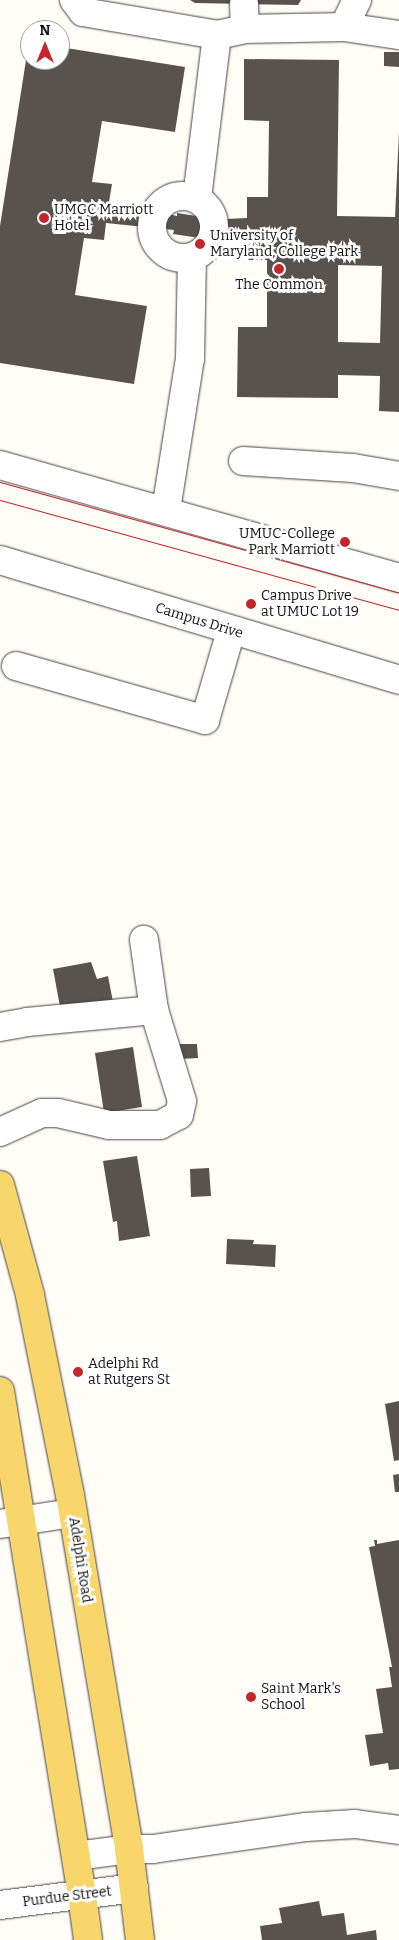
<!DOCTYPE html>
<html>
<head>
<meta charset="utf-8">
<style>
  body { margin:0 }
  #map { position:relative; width:399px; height:1940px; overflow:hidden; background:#fffdf5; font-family:Bitter,serif }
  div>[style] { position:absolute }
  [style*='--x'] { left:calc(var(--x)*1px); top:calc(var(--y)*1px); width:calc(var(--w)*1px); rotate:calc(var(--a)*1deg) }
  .building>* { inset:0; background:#5a524d }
  .roads { filter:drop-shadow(0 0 1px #444) drop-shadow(0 0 1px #444) }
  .minor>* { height:28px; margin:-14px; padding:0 14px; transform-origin:14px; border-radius:14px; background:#fff }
  .minor>.ring { margin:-14px; padding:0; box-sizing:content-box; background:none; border:28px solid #fff; border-radius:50% }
  .major>* { height:28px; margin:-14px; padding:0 14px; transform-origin:14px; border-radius:14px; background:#f9d66b }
  .tram>* { height:1px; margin:-0.5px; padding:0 0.5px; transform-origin:0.5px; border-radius:0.5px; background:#c4262e }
  .dots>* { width:14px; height:14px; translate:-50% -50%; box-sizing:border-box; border:2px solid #fff; border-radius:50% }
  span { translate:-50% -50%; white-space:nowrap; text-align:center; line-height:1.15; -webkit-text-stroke:5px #fff; paint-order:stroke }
  .poi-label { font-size:14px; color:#111 }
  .left { translate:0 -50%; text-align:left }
  .right { translate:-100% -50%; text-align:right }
  .street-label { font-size:14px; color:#111 }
  .north { position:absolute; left:20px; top:20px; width:50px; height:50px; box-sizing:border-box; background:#fff; border:1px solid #a0a0a0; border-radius:50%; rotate:0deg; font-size:14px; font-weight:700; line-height:20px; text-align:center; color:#111 }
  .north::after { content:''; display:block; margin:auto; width:18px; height:22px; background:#c4262e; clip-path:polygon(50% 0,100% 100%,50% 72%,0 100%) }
</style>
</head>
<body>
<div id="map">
  <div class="building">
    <i style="clip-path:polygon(190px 0,301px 0,298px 5px,195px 3px)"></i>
    <i style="clip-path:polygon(evenodd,29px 41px,30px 60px,60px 60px,60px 47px,185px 67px,175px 132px,102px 121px,92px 182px,112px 184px,109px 202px,177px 216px,177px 213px,203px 217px,203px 220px,247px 218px,247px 197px,268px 197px,269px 121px,244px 120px,244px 59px,339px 60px,337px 216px,395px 217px,399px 132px,399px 412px,379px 411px,380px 376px,338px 375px,338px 398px,237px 397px,238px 327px,267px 327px,267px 260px,247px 260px,247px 238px,216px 238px,216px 235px,200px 234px,200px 238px,173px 234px,174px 230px,106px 223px,104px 240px,84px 238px,75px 295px,147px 306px,134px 384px,0 363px,0 226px,29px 41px,338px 265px,382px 266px,380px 343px,338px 342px,338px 265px)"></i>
    <i style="clip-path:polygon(384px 52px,399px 52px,399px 67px,384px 66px)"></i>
    <i style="clip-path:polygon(91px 962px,97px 979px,108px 976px,113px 1002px,61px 1012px,53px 969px)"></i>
    <i style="clip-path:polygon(180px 1044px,197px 1044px,198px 1058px,180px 1059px)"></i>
    <i style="clip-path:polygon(133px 1047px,142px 1107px,104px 1113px,95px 1053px)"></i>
    <i style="clip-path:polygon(137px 1156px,150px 1236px,119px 1241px,117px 1221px,113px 1222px,103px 1161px)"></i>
    <i style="clip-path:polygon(209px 1168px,211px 1196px,191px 1197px,190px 1169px)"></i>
    <i style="clip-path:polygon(227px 1239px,254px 1240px,253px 1244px,276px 1245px,275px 1267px,226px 1264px)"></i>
    <i style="clip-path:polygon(399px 1401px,399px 1460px,394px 1461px,385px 1404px)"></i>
    <i style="clip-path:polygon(399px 1474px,399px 1492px,395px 1492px,393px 1475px)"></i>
    <i style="clip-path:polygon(374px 1540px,377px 1540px,377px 1544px,399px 1540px,399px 1769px,389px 1770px,388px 1763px,370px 1766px,365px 1735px,383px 1733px,376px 1689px,392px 1687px,389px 1667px,392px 1667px,369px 1547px,375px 1546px)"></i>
    <i style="clip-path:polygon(319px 1901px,322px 1916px,344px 1913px,347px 1935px,376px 1930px,377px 1940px,262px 1940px,260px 1926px,282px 1923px,279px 1908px)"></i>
  </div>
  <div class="roads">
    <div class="minor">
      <i style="--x:74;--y:0;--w:15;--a:53"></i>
      <i style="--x:83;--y:12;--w:136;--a:9.7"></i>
      <i style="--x:217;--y:35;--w:165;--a:97"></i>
      <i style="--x:357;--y:0;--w:30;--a:116"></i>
      <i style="--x:344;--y:27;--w:56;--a:8.3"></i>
      <i style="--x:244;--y:4;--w:25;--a:88"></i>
      <i style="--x:217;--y:35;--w:29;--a:-12"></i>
      <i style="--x:245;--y:29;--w:99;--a:-1.2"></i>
      <i class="ring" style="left:152px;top:196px;width:34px;height:34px"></i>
      <i style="--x:243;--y:461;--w:110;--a:3.6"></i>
      <i style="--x:353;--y:468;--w:47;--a:9.9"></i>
      <i style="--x:0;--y:465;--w:415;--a:15.8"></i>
      <i style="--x:166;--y:510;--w:153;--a:-81"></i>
      <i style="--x:190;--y:359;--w:102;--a:-88.9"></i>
      <i style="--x:0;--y:560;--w:417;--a:16.7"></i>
      <i style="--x:16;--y:666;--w:197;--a:15.9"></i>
      <i style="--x:205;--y:720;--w:93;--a:-73.7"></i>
      <i style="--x:0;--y:1027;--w:27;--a:-10"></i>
      <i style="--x:27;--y:1022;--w:128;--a:-5.4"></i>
      <i style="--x:154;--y:1010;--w:71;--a:-98.1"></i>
      <i style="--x:0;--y:1132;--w:46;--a:-24.3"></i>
      <i style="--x:42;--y:1113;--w:16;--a:0"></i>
      <i style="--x:58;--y:1113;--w:52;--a:13.2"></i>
      <i style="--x:109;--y:1125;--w:51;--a:0"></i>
      <i style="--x:160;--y:1125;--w:21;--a:-28"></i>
      <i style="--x:179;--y:1115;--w:14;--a:-78"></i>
      <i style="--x:182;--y:1101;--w:95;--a:-107.1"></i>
      <i style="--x:0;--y:1524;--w:73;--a:-8.7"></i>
      <i style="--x:76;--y:1856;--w:53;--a:-7.5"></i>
      <i style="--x:129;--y:1849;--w:24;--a:0"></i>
      <i style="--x:153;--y:1849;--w:155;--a:-8.2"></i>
      <i style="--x:306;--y:1827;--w:49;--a:-3.5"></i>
      <i style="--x:355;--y:1824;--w:44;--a:7.8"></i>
      <i style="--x:0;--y:1905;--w:135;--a:-7.2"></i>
    </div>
    <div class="major">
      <i style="--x:0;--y:1185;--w:114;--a:74.7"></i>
      <i style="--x:30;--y:1295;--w:204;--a:78.7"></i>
      <i style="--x:70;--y:1495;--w:359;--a:80.5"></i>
      <i style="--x:129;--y:1849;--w:92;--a:83.1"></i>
      <i style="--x:0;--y:1391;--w:511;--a:80.76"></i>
      <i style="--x:82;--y:1895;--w:45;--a:82.4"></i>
    </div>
  </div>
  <div class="tram">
    <i style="--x:0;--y:482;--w:414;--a:15.5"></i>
    <i style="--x:0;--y:500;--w:414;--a:15.4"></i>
  </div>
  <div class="dots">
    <i style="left:44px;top:218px;background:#c4262e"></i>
    <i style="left:200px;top:244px;background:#c4262e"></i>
    <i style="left:279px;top:269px;background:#c4262e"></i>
    <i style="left:345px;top:542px;background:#c4262e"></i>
    <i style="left:251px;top:604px;background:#c4262e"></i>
    <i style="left:78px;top:1372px;background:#c4262e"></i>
    <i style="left:251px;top:1697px;background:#c4262e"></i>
  </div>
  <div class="poi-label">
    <span class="left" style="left:54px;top:218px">UMGC Marriott<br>Hotel</span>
    <span class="left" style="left:210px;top:244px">University of<br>Maryland, College Park</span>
    <span style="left:279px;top:285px">The Common</span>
    <span class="right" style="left:335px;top:542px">UMUC-College<br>Park Marriott</span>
    <span class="left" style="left:261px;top:604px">Campus Drive<br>at UMUC Lot 19</span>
    <span class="left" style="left:88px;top:1372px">Adelphi Rd<br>at Rutgers St</span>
    <span class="left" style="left:261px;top:1697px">Saint Mark's<br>School</span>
  </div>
  <div class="street-label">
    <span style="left:199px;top:621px;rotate:17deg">Campus Drive</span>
    <span style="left:80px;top:1560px;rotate:81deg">Adelphi Road</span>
    <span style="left:67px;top:1897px;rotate:-7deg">Purdue Street</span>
  </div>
  <div class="north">N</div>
</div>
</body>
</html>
